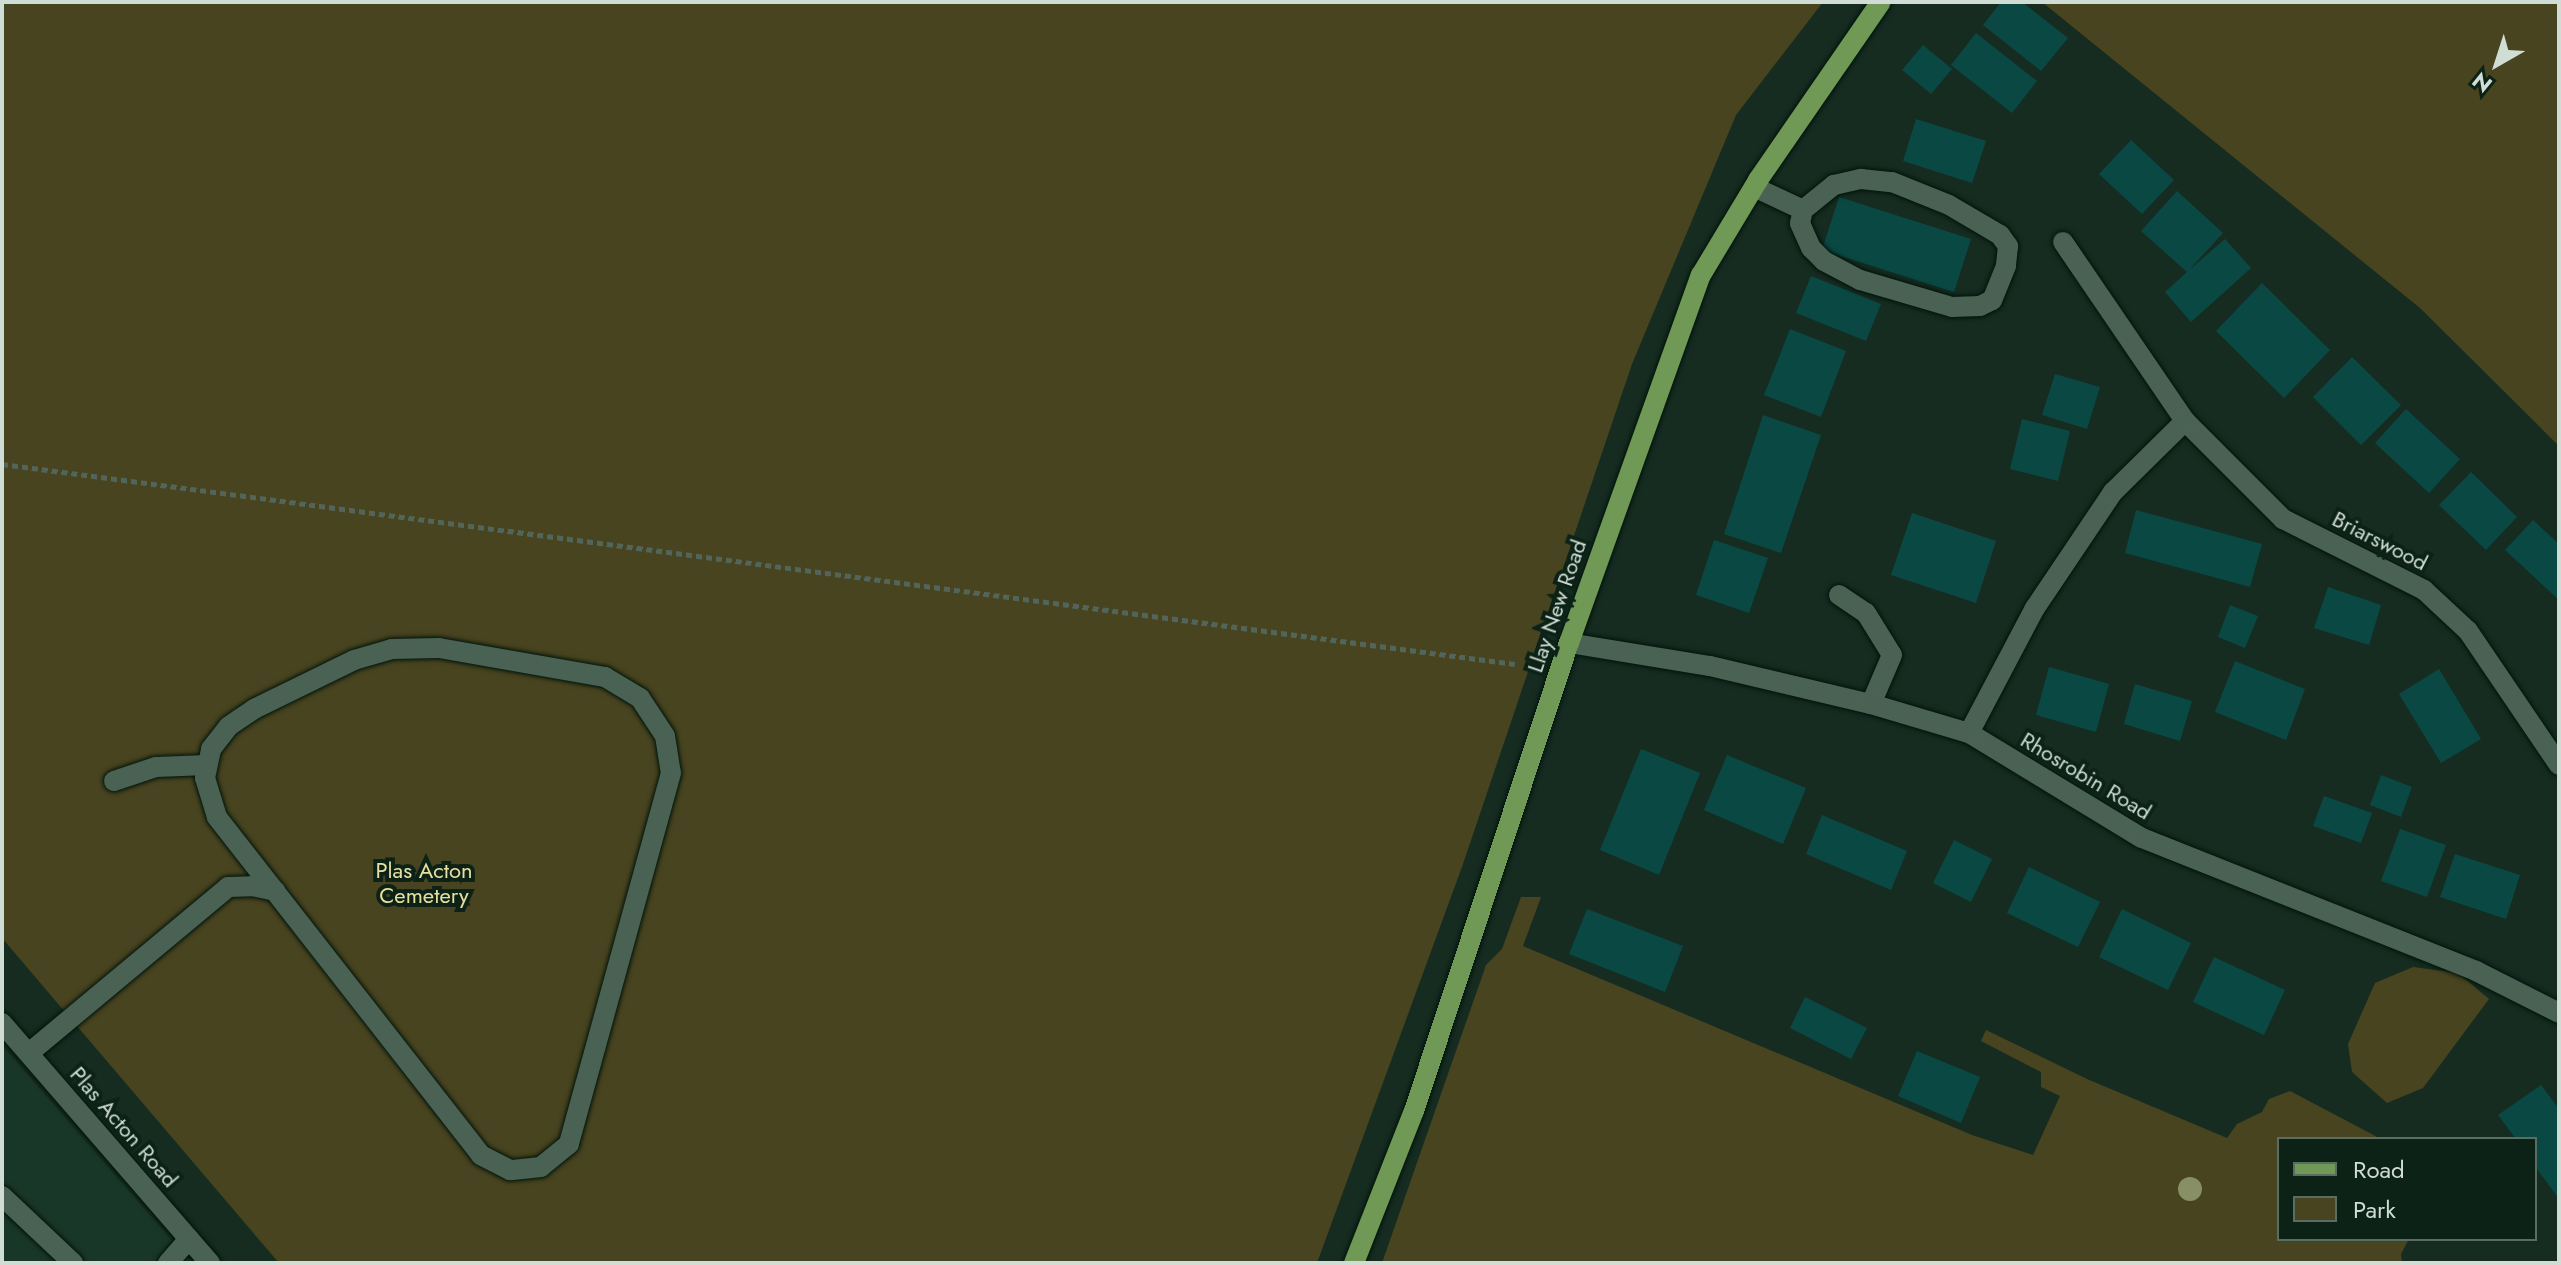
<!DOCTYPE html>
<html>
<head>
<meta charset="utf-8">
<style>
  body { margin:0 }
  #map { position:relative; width:2561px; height:1265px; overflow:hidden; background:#162c21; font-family:Jost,sans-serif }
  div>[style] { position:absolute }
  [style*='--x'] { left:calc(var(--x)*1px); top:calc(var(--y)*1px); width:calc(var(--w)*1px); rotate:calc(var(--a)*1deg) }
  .built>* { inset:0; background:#193728 }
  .green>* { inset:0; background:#484420 }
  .building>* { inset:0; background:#0a4844 }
  .path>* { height:5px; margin-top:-2.5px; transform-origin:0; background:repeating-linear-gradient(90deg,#51655b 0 6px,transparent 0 10px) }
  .roads { filter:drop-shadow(0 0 2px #01140a) drop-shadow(0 0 2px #01140a) }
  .minor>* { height:20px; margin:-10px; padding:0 10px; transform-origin:10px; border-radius:10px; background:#4a6254 }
  .major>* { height:20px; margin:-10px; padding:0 10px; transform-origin:10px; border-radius:10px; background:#709956 }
  .trees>* { width:24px; height:24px; margin:-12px; border-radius:50%; background:#898f64 }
  span { translate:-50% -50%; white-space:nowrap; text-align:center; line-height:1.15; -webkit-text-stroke:8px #0c2217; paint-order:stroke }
  .street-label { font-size:22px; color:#cfddd5 }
  .park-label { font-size:22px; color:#e7e09b }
  .frame { position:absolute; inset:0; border:4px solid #cfddd5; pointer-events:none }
  .legend { position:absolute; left:2277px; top:1137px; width:260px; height:104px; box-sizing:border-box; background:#0c2217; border:2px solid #5a6d63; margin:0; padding:10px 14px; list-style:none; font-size:24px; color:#cfddd5 }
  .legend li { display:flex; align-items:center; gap:16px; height:40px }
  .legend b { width:40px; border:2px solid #5a6d63 }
  .north { position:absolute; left:2457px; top:24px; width:80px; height:80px; -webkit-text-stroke:6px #0c2217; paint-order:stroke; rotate:219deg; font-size:22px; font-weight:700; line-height:32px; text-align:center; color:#cfddd5 }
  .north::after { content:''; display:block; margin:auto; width:28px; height:36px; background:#cfddd5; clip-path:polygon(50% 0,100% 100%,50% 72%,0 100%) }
</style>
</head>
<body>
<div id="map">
  <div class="built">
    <i style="clip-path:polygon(2px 1045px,192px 1263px,2px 1263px)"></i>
  </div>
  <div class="green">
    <i style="clip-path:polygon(2px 2px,1823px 2px,1736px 115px,1632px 364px,1463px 864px,1317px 1263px,279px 1263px,2px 938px)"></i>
    <i style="clip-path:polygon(2042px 2px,2559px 2px,2559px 446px,2420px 308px)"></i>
    <i style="clip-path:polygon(1521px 897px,1541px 897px,1523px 946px,1972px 1135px,2033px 1155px,2060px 1096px,2041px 1087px,2041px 1072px,1981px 1041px,1986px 1030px,2087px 1079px,2227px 1138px,2237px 1124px,2262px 1112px,2269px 1099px,2290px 1091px,2381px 1139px,2279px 1139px,2279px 1239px,2409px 1239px,2401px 1254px,2402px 1263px,1382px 1263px,1486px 965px,1502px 949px)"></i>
    <i style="clip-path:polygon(2413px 967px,2458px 973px,2489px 999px,2423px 1088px,2387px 1103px,2352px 1072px,2348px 1044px,2375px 983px)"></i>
  </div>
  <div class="building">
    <i style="clip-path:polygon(2001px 2px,2022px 2px,2068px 38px,2041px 71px,1983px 25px)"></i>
    <i style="clip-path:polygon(1976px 33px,2037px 81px,2012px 113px,1951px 65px)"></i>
    <i style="clip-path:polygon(1923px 45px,1952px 69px,1931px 94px,1902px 70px)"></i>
    <i style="clip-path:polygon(1916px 119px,1986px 141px,1972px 183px,1903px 161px)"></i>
    <i style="clip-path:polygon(2131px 140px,2174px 180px,2142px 214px,2099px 174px)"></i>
    <i style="clip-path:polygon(2177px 191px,2223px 233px,2189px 270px,2225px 239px,2251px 268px,2191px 322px,2165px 292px,2187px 272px,2141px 231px)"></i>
    <i style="clip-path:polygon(1839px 197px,1971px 239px,1954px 292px,1822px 250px)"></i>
    <i style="clip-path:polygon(1811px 276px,1881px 304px,1866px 341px,1796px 313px)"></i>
    <i style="clip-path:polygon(2262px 283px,2330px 350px,2284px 398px,2216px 331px)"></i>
    <i style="clip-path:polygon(1790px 329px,1846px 351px,1821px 417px,1764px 395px)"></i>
    <i style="clip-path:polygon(2352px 357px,2401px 405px,2361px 445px,2313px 397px)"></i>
    <i style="clip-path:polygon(2055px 374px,2100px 387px,2087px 429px,2042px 415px)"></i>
    <i style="clip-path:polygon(2406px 409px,2460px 459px,2429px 493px,2375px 443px)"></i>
    <i style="clip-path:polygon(1763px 415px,1821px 435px,1781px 553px,1724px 534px)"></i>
    <i style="clip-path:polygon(2022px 419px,2070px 431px,2058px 481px,2010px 469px)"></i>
    <i style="clip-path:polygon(2471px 472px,2517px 517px,2486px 550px,2439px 505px)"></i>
    <i style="clip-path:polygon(2136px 510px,2262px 544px,2250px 587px,2125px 553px)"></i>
    <i style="clip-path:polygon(1912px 513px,1996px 541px,1976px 603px,1891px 575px)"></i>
    <i style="clip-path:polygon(2533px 520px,2559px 544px,2559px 600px,2505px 550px)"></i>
    <i style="clip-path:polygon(1714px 540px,1768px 558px,1749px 613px,1696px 595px)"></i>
    <i style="clip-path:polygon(2328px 587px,2381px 605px,2369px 645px,2314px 628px)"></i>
    <i style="clip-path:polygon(2230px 605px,2258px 616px,2245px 648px,2218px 637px)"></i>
    <i style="clip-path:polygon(2235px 661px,2305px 689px,2286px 740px,2215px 712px)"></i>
    <i style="clip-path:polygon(2049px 667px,2109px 684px,2096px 732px,2036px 715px)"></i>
    <i style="clip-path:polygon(2439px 669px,2481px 739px,2441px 763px,2399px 694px)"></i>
    <i style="clip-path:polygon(2135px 684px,2192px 701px,2180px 741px,2124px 724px)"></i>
    <i style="clip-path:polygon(1641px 749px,1700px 773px,1659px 875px,1600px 850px)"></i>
    <i style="clip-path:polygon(1727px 755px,1806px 788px,1783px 844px,1704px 810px)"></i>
    <i style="clip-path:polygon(2381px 775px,2412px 787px,2401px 817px,2370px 805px)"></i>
    <i style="clip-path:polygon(2324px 796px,2372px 813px,2361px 843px,2313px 826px)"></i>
    <i style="clip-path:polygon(1822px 815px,1907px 851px,1891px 890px,1806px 854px)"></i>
    <i style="clip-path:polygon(2400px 829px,2446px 845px,2427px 897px,2381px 881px)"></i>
    <i style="clip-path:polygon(1954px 840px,1992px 859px,1971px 902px,1933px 883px)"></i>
    <i style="clip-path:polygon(2455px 854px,2520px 875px,2506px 919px,2440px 897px)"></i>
    <i style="clip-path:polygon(2029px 867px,2100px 902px,2078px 947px,2007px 913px)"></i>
    <i style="clip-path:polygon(1587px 909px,1683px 946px,1665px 992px,1569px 954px)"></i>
    <i style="clip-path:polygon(2122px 909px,2191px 943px,2168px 990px,2099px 957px)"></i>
    <i style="clip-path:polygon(2214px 957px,2285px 990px,2264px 1035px,2193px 1002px)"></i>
    <i style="clip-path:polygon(1805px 997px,1867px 1028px,1851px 1059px,1790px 1028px)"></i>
    <i style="clip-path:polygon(1917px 1051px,1980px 1077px,1961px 1123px,1898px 1096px)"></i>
    <i style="clip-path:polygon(2541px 1085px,2559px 1109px,2559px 1199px,2535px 1166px,2535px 1139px,2516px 1139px,2498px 1115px)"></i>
  </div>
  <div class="path">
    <i style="--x:2;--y:464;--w:1526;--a:7.53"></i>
  </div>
  <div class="roads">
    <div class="minor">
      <i style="--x:1861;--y:179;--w:31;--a:6"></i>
      <i style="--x:1892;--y:182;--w:61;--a:22"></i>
      <i style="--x:1949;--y:205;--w:59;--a:30.5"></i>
      <i style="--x:2000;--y:235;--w:14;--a:54"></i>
      <i style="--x:2008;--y:246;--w:20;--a:96"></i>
      <i style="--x:2006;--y:266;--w:37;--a:112"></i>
      <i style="--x:1992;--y:300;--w:13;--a:153"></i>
      <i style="--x:1980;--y:306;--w:28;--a:178"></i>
      <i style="--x:1952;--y:307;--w:96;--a:-163.6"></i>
      <i style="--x:1860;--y:280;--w:41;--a:-152.2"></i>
      <i style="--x:1824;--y:261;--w:18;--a:-135"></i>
      <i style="--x:1811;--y:248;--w:27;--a:-114"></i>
      <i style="--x:1800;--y:223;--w:13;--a:-77"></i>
      <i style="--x:1803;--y:210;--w:40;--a:-39"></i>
      <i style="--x:1834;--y:185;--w:28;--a:-13"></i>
      <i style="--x:1754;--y:187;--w:54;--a:25.1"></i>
      <i style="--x:2063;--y:242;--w:217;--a:55.7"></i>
      <i style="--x:2185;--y:421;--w:139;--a:45"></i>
      <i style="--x:2283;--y:519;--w:158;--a:26.7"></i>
      <i style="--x:2424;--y:590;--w:60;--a:43"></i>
      <i style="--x:2468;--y:631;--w:162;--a:55.8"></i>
      <i style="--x:1839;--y:595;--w:32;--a:34"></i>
      <i style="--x:1866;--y:613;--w:49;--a:58.2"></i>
      <i style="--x:1892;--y:655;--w:53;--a:113.2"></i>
      <i style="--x:1569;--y:643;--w:143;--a:9.3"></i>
      <i style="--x:1710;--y:666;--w:165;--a:13.3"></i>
      <i style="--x:1871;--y:704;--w:102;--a:16.5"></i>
      <i style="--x:1969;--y:733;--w:202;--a:31.3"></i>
      <i style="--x:2142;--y:838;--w:360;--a:21.7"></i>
      <i style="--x:2476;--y:971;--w:93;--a:26.8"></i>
      <i style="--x:439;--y:648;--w:169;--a:9.9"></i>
      <i style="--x:605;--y:677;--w:41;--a:31"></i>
      <i style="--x:640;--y:698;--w:45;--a:56.7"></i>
      <i style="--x:665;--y:736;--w:37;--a:81"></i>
      <i style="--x:671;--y:773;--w:385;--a:105.4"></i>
      <i style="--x:569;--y:1144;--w:36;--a:141"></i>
      <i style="--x:541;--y:1167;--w:31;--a:174"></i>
      <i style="--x:510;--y:1170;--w:33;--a:-153"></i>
      <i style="--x:481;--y:1155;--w:429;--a:-128"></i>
      <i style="--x:217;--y:817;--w:41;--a:-107.1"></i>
      <i style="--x:205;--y:778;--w:30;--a:-78"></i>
      <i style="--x:211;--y:749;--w:29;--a:-52"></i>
      <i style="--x:229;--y:726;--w:30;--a:-34"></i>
      <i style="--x:254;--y:709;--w:111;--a:-26.1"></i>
      <i style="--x:354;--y:660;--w:40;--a:-16"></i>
      <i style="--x:392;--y:649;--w:47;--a:-1.2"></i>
      <i style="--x:1969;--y:733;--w:141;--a:-62.2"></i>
      <i style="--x:2035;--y:608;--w:140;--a:-56.1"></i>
      <i style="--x:2113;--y:492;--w:101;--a:-44.6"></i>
      <i style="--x:114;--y:781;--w:44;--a:-18.4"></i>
      <i style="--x:156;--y:767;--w:51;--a:-2.2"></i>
      <i style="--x:2;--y:1023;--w:318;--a:49.1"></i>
      <i style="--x:29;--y:1053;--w:259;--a:-39.8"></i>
      <i style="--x:228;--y:887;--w:24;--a:-2"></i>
      <i style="--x:252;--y:886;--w:24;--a:12"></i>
      <i style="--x:2;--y:1196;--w:98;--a:43.3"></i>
      <i style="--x:168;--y:1263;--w:32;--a:-49"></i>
    </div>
    <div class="major">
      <i style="--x:1354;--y:1263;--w:163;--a:-68.5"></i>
      <i style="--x:1414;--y:1111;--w:493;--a:-71.7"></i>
      <i style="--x:1569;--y:643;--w:391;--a:-70.3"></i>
      <i style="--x:1701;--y:275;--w:111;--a:-59"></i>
      <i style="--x:1758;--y:180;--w:216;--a:-55.4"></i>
    </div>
  </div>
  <div class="trees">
    <i style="left:2190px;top:1189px"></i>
  </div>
  <div class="street-label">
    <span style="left:2380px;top:541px;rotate:27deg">Briarswood</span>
    <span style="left:1557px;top:606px;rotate:-71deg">Llay New Road</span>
    <span style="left:2086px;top:776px;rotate:31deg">Rhosrobin Road</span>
    <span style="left:124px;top:1127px;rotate:49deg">Plas Acton Road</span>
  </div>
  <div class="park-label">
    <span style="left:424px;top:883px">Plas Acton<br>Cemetery</span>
  </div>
  <div class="frame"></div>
  <ul class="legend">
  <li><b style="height:10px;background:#709956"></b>Road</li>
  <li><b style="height:22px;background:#484420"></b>Park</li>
  </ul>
  <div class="north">N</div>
</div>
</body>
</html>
